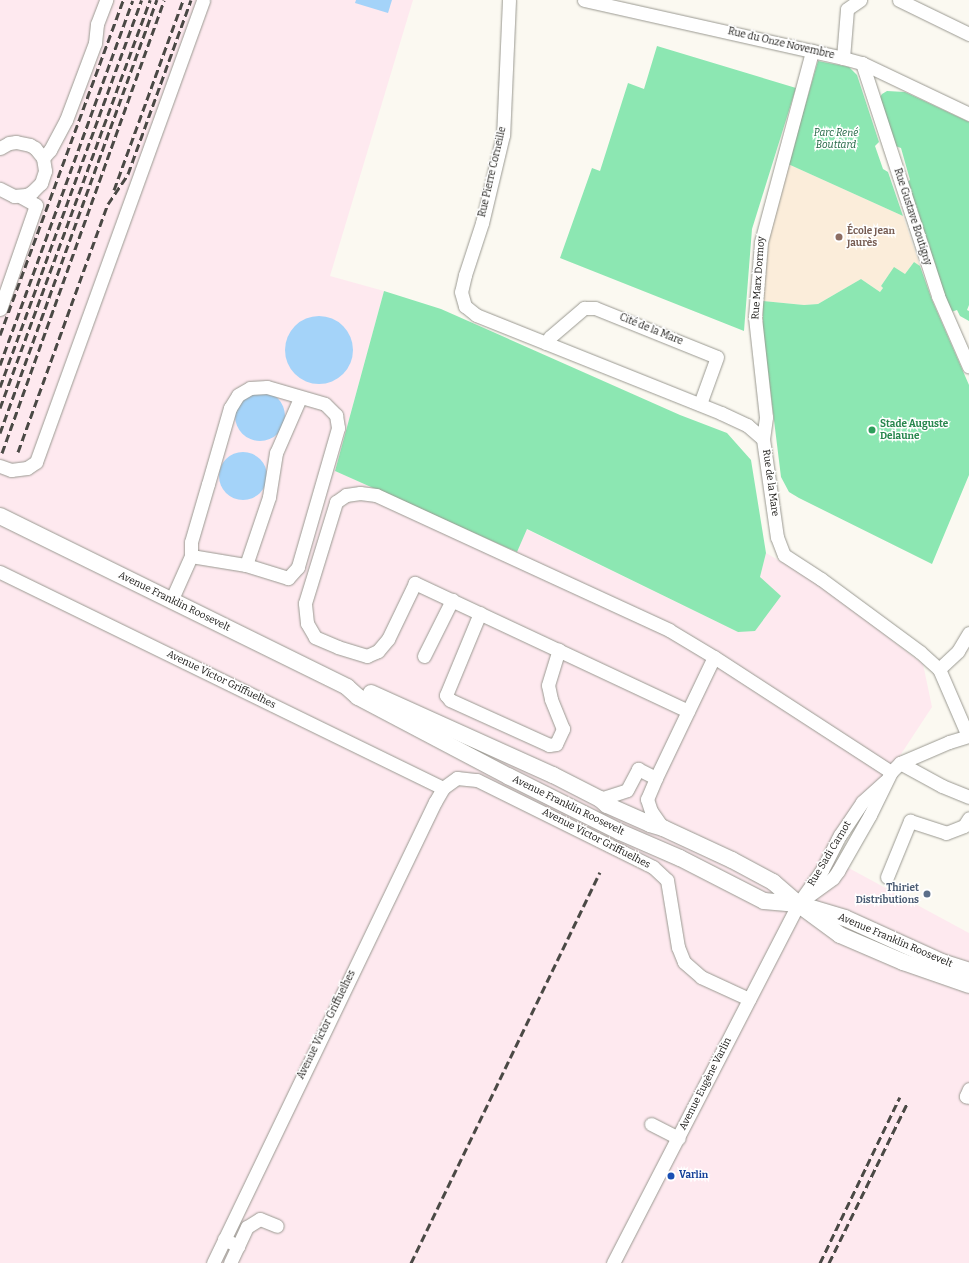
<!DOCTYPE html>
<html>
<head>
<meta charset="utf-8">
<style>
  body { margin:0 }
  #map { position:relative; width:969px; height:1263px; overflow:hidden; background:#fbf9f1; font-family:Bitter,serif }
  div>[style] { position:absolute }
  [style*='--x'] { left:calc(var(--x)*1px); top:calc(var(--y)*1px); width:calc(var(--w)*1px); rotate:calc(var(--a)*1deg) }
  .industrial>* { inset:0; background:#fee9ef }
  .education>* { inset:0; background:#fbedda }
  .green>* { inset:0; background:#8ce7b2 }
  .water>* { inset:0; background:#a4d3f9 }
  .round { border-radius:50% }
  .roads { filter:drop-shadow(0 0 1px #9a9991) drop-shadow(0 0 1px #9a9991) }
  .minor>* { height:13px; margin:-6.5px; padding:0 6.5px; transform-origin:6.5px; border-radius:6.5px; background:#fff }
  .major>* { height:16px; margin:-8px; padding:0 8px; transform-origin:8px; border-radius:8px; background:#fff }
  .rail>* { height:3px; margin-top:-1.5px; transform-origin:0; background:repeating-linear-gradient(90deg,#4a4945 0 8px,transparent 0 12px) }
  .dots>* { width:11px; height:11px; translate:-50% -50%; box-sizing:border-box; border:2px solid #fff; border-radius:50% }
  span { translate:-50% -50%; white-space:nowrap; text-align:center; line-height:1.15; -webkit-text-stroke:3px #fff; paint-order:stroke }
  .street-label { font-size:10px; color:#161512 }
  .park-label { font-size:10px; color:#1c623f; font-style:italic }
  .education-label { font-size:10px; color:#785e54; font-weight:700 }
  .left { translate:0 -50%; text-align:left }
  .leisure-label { font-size:10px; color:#27864d; font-weight:700 }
  .service-label { font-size:10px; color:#4e5e75; font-weight:700 }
  .right { translate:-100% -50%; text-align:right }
  .transit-label { font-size:10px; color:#164399; font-weight:700 }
</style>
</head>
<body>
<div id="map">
  <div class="industrial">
    <i style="clip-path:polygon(0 0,413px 0,330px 276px,384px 291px,335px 471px,516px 552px,526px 529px,738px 632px,760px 577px,766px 553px,816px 582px,923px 664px,932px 707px,832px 859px,969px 933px,969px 1263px,0 1263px)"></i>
  </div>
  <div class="education">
    <i style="clip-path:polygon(788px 164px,903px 216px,920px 266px,914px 262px,905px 274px,891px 272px,881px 286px,883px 288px,880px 292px,861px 279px,818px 304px,804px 305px,763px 301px,768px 239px)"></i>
  </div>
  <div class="green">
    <i style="clip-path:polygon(657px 46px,796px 88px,752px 229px,744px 331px,560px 258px,592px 168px,600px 171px,628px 83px,644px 89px)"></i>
    <i style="clip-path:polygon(818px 61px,849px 67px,857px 75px,879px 142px,875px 146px,883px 169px,888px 172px,903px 216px,788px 164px)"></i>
    <i style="clip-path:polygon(887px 91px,905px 92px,969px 122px,969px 305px,967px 310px,969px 311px,969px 321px,960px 316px,957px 310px,951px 312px,936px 270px,906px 183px,910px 180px,901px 148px,895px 146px,879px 99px,882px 94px)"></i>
    <i style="clip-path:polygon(914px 262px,920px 266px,932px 300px,969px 385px,969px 475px,932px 564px,799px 498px,789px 492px,781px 477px,763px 331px,763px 301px,804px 305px,818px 304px,861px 279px,880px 292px,883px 288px,881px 286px,894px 267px,905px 274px)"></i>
    <i style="clip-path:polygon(384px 291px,441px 309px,680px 415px,727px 433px,751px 460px,766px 553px,760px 577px,781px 596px,755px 631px,738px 632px,527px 529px,517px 552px,335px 471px)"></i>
  </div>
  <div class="water">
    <i style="clip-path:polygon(356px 0,392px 0,388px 13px,355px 3px)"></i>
    <i class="round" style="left:285px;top:316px;width:68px;height:68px"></i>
    <i class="round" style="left:235px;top:391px;width:50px;height:50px"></i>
    <i class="round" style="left:219px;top:452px;width:48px;height:48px"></i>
  </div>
  <div class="roads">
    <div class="minor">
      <i style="--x:509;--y:0;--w:135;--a:92.5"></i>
      <i style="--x:503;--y:135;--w:90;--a:103.4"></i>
      <i style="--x:482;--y:223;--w:55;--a:108.1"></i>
      <i style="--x:465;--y:275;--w:17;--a:103"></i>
      <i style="--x:461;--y:292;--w:15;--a:74"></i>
      <i style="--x:465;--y:306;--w:14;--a:39"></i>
      <i style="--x:476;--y:315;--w:264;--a:21.8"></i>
      <i style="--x:721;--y:413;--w:29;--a:25"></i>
      <i style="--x:747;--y:425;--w:21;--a:41"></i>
      <i style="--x:763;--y:439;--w:99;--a:81.9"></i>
      <i style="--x:777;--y:537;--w:19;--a:69"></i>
      <i style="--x:784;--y:555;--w:44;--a:33"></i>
      <i style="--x:821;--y:579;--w:123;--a:36.4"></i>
      <i style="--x:920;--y:652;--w:25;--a:42"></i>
      <i style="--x:939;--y:669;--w:73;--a:66.6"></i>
      <i style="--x:584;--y:0;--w:265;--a:12.6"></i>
      <i style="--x:843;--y:58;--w:20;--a:15"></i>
      <i style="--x:862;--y:63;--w:119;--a:25.5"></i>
      <i style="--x:899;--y:0;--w:78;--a:25.9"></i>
      <i style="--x:843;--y:58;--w:49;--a:-85.3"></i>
      <i style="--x:847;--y:9;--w:16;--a:-35"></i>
      <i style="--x:862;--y:63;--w:245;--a:71.9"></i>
      <i style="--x:938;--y:296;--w:77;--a:66.4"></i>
      <i style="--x:0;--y:148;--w:10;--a:-29"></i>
      <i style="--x:9;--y:143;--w:7;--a:-8"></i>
      <i style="--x:16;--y:142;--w:14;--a:12"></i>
      <i style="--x:30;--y:145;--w:6;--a:31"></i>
      <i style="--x:35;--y:148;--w:13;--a:51"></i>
      <i style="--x:43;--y:158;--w:13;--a:81"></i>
      <i style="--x:45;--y:171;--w:13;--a:108"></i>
      <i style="--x:41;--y:183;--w:13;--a:135"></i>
      <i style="--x:32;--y:192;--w:7;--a:153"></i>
      <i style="--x:26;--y:195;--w:12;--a:175"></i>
      <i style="--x:14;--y:196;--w:16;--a:-153"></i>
      <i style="--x:43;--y:158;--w:11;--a:-49"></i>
      <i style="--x:50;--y:150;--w:34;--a:-62"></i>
      <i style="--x:66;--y:120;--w:82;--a:-69.4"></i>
      <i style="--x:95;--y:43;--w:19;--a:-84"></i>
      <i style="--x:97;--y:24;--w:26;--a:-69"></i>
      <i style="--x:0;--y:309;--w:110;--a:-70.9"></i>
      <i style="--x:36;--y:205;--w:18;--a:-151"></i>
      <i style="--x:546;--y:343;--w:7;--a:-56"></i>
      <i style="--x:550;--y:337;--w:45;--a:-40.5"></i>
      <i style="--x:584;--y:308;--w:11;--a:0"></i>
      <i style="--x:595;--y:308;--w:131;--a:21.9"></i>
      <i style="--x:717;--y:357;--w:50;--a:109.9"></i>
      <i style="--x:763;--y:439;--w:22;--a:-82"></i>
      <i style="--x:766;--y:417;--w:101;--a:-96.3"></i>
      <i style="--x:755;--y:317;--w:75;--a:-85.4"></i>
      <i style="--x:761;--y:242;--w:198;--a:-75"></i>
      <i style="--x:0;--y:466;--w:12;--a:20"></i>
      <i style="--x:11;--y:470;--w:16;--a:-7"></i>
      <i style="--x:27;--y:468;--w:11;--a:-34"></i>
      <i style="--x:36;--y:462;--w:491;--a:-70.1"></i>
      <i style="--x:191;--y:556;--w:56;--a:9.3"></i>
      <i style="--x:246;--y:565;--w:72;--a:-71.3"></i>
      <i style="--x:269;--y:497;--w:45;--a:-81"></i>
      <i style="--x:276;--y:453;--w:60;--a:-66.4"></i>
      <i style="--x:0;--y:572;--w:493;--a:26"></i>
      <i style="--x:171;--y:601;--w:49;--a:-66"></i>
      <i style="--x:191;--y:556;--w:14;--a:-90"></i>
      <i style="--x:191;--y:542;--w:60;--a:-73.7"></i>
      <i style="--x:208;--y:484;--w:79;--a:-73.9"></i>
      <i style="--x:230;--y:408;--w:15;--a:-58"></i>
      <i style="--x:238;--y:395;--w:14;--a:-30"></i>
      <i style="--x:250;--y:388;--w:17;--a:-3"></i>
      <i style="--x:267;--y:387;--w:60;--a:16.3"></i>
      <i style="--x:325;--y:404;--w:16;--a:45"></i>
      <i style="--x:336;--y:415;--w:13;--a:81"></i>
      <i style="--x:338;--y:428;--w:145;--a:106.1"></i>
      <i style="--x:298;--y:567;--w:15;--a:132"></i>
      <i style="--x:288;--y:578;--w:44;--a:-162.8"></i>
      <i style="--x:480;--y:613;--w:89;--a:112.5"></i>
      <i style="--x:446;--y:695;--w:6;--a:51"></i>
      <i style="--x:450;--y:700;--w:109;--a:24.4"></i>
      <i style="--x:549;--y:745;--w:7;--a:-8"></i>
      <i style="--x:556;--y:744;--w:17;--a:-65"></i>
      <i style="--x:563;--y:729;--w:32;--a:-112"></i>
      <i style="--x:551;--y:699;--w:14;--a:-102"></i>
      <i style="--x:548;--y:685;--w:37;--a:-73"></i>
      <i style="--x:424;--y:656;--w:63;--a:-63.4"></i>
      <i style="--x:939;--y:669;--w:26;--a:-43"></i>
      <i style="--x:958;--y:651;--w:21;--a:-59"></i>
      <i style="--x:688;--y:711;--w:302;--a:-154.9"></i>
      <i style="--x:415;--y:583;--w:62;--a:115.7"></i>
      <i style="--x:388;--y:639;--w:16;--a:130"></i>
      <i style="--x:378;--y:651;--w:12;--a:156"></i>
      <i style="--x:367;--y:656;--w:30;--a:-163"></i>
      <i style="--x:338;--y:647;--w:25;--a:-157"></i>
      <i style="--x:315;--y:637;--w:16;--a:-120"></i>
      <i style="--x:307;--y:623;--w:20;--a:-96"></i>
      <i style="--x:305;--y:603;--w:106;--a:-72.9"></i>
      <i style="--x:336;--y:502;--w:12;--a:-35"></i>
      <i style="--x:346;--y:495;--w:14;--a:-8"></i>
      <i style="--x:360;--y:493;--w:16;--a:7"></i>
      <i style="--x:376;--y:495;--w:323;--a:24.7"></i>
      <i style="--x:669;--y:630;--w:52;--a:31"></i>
      <i style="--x:900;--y:763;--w:48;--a:28.7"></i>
      <i style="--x:942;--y:786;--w:29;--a:22"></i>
      <i style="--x:656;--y:778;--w:134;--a:-64.4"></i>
      <i style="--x:714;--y:657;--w:211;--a:33"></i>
      <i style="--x:600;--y:799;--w:28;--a:-18"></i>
      <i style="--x:627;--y:790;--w:24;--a:-62"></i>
      <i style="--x:638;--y:769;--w:20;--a:27"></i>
      <i style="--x:656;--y:778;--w:23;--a:113"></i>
      <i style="--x:647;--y:799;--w:13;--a:72"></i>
      <i style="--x:651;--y:811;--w:21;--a:55"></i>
      <i style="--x:887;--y:877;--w:61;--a:-67.7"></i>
      <i style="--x:910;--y:821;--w:38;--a:18"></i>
      <i style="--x:946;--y:833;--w:19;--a:-21"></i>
      <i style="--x:964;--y:826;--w:9;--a:-58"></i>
      <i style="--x:807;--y:897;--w:32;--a:-36"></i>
      <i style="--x:833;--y:878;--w:9;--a:-54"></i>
      <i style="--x:838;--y:871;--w:64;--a:-60.3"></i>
      <i style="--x:870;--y:815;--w:48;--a:-64"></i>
      <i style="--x:891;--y:772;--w:13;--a:-45"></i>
      <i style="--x:900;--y:763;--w:53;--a:-23.2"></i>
      <i style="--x:949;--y:742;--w:21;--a:-17"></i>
      <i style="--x:969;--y:1089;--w:8;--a:113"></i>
      <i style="--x:966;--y:1096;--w:3;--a:18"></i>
      <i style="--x:651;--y:1124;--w:31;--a:27"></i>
      <i style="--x:224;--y:1239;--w:16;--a:27"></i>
      <i style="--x:238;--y:1246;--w:21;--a:-65"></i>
      <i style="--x:247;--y:1227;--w:15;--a:-32"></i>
      <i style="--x:260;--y:1219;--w:18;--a:22"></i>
      <i style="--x:213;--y:1263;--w:512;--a:-64.29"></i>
      <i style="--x:435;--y:802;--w:16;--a:-60"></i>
      <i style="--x:443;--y:788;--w:17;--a:-36"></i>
      <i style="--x:457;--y:778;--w:20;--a:6"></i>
      <i style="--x:477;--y:780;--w:196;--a:26.3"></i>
      <i style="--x:653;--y:867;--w:19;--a:43"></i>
      <i style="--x:667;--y:880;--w:68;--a:80.7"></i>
      <i style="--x:678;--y:947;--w:16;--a:68"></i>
      <i style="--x:684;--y:962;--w:23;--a:41"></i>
      <i style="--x:701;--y:977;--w:53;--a:24.6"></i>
      <i style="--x:230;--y:1263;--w:19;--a:-65"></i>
      <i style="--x:613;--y:1263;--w:404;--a:-62.7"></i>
      <i style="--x:798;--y:904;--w:42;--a:-54.8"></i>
      <i style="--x:822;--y:870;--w:39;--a:-63"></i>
      <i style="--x:840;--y:835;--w:40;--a:-56"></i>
      <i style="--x:862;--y:802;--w:31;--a:-42"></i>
    </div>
    <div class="major">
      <i style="--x:0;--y:516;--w:387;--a:26.2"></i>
      <i style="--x:347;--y:687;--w:15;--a:42"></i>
      <i style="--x:358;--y:697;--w:170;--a:27.8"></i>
      <i style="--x:508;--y:776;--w:125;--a:26.6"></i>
      <i style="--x:620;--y:832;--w:65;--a:23.4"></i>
      <i style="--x:680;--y:858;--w:94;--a:27.1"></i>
      <i style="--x:764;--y:901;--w:34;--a:5"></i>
      <i style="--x:798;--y:904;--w:49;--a:16.6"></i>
      <i style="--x:845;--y:918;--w:107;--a:24.4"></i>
      <i style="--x:942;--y:962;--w:28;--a:18"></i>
      <i style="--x:371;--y:693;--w:200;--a:24.3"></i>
      <i style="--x:553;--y:775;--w:53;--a:27.1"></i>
      <i style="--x:600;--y:799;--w:9;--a:41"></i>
      <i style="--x:607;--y:805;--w:47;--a:23.8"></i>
      <i style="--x:650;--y:824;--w:14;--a:17"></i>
      <i style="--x:663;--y:828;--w:76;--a:24.9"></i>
      <i style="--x:732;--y:860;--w:47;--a:28.2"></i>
      <i style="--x:773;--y:882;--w:33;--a:41"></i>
      <i style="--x:798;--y:904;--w:52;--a:36.4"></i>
      <i style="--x:840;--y:935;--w:69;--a:23.2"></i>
      <i style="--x:903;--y:962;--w:70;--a:19.2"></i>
    </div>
  </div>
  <div class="rail">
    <i style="--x:114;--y:190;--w:202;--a:-70"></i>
    <i style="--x:0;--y:335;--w:357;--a:-69.8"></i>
    <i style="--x:0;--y:365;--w:388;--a:-70"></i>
    <i style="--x:0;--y:387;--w:412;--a:-69.9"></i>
    <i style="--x:0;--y:408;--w:435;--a:-69.8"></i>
    <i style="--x:0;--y:433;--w:461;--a:-70.1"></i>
    <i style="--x:18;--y:452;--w:264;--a:-70.1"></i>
    <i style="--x:108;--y:204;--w:36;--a:-56"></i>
    <i style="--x:128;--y:174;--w:185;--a:-70.1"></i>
    <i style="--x:2;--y:453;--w:481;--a:-70.3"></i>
    <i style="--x:411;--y:1263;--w:434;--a:-64.2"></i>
    <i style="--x:820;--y:1263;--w:184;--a:-64.3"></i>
    <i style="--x:829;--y:1263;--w:179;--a:-63.9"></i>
  </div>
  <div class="dots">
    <i style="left:839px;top:237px;background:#8d6e63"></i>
    <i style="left:872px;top:430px;background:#2e9e5b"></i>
    <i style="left:927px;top:894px;background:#5c6f8a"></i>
    <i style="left:671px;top:1176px;background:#1a4fb4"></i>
  </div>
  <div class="street-label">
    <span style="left:781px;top:44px;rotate:13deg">Rue du Onze Novembre</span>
    <span style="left:493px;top:172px;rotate:-77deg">Rue Pierre Corneille</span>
    <span style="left:912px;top:217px;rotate:72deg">Rue Gustave Boutigny</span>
    <span style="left:759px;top:278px;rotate:-86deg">Rue Marx Dormoy</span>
    <span style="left:651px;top:330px;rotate:22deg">Cité de la Mare</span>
    <span style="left:770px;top:483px;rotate:82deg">Rue de la Mare</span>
    <span style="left:174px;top:602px;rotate:26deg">Avenue Franklin Roosevelt</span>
    <span style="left:221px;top:680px;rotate:26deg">Avenue Victor Griffuelhes</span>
    <span style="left:568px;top:806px;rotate:26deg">Avenue Franklin Roosevelt</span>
    <span style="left:596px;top:839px;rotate:27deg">Avenue Victor Griffuelhes</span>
    <span style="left:830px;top:854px;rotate:-59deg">Rue Sadi Carnot</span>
    <span style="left:895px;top:941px;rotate:23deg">Avenue Franklin Roosevelt</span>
    <span style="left:327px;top:1025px;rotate:-64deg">Avenue Victor Griffuelhes</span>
    <span style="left:706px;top:1084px;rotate:-63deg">Avenue Eugène Varlin</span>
  </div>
  <div class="park-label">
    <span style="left:836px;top:139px">Parc René<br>Bouttard</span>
  </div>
  <div class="education-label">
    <span class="left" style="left:847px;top:237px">École Jean<br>Jaurès</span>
  </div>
  <div class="leisure-label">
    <span class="left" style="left:880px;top:430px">Stade Auguste<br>Delaune</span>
  </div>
  <div class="service-label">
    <span class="right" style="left:919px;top:894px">Thiriet<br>Distributions</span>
  </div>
  <div class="transit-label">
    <span class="left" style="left:679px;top:1176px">Varlin</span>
  </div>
</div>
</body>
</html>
